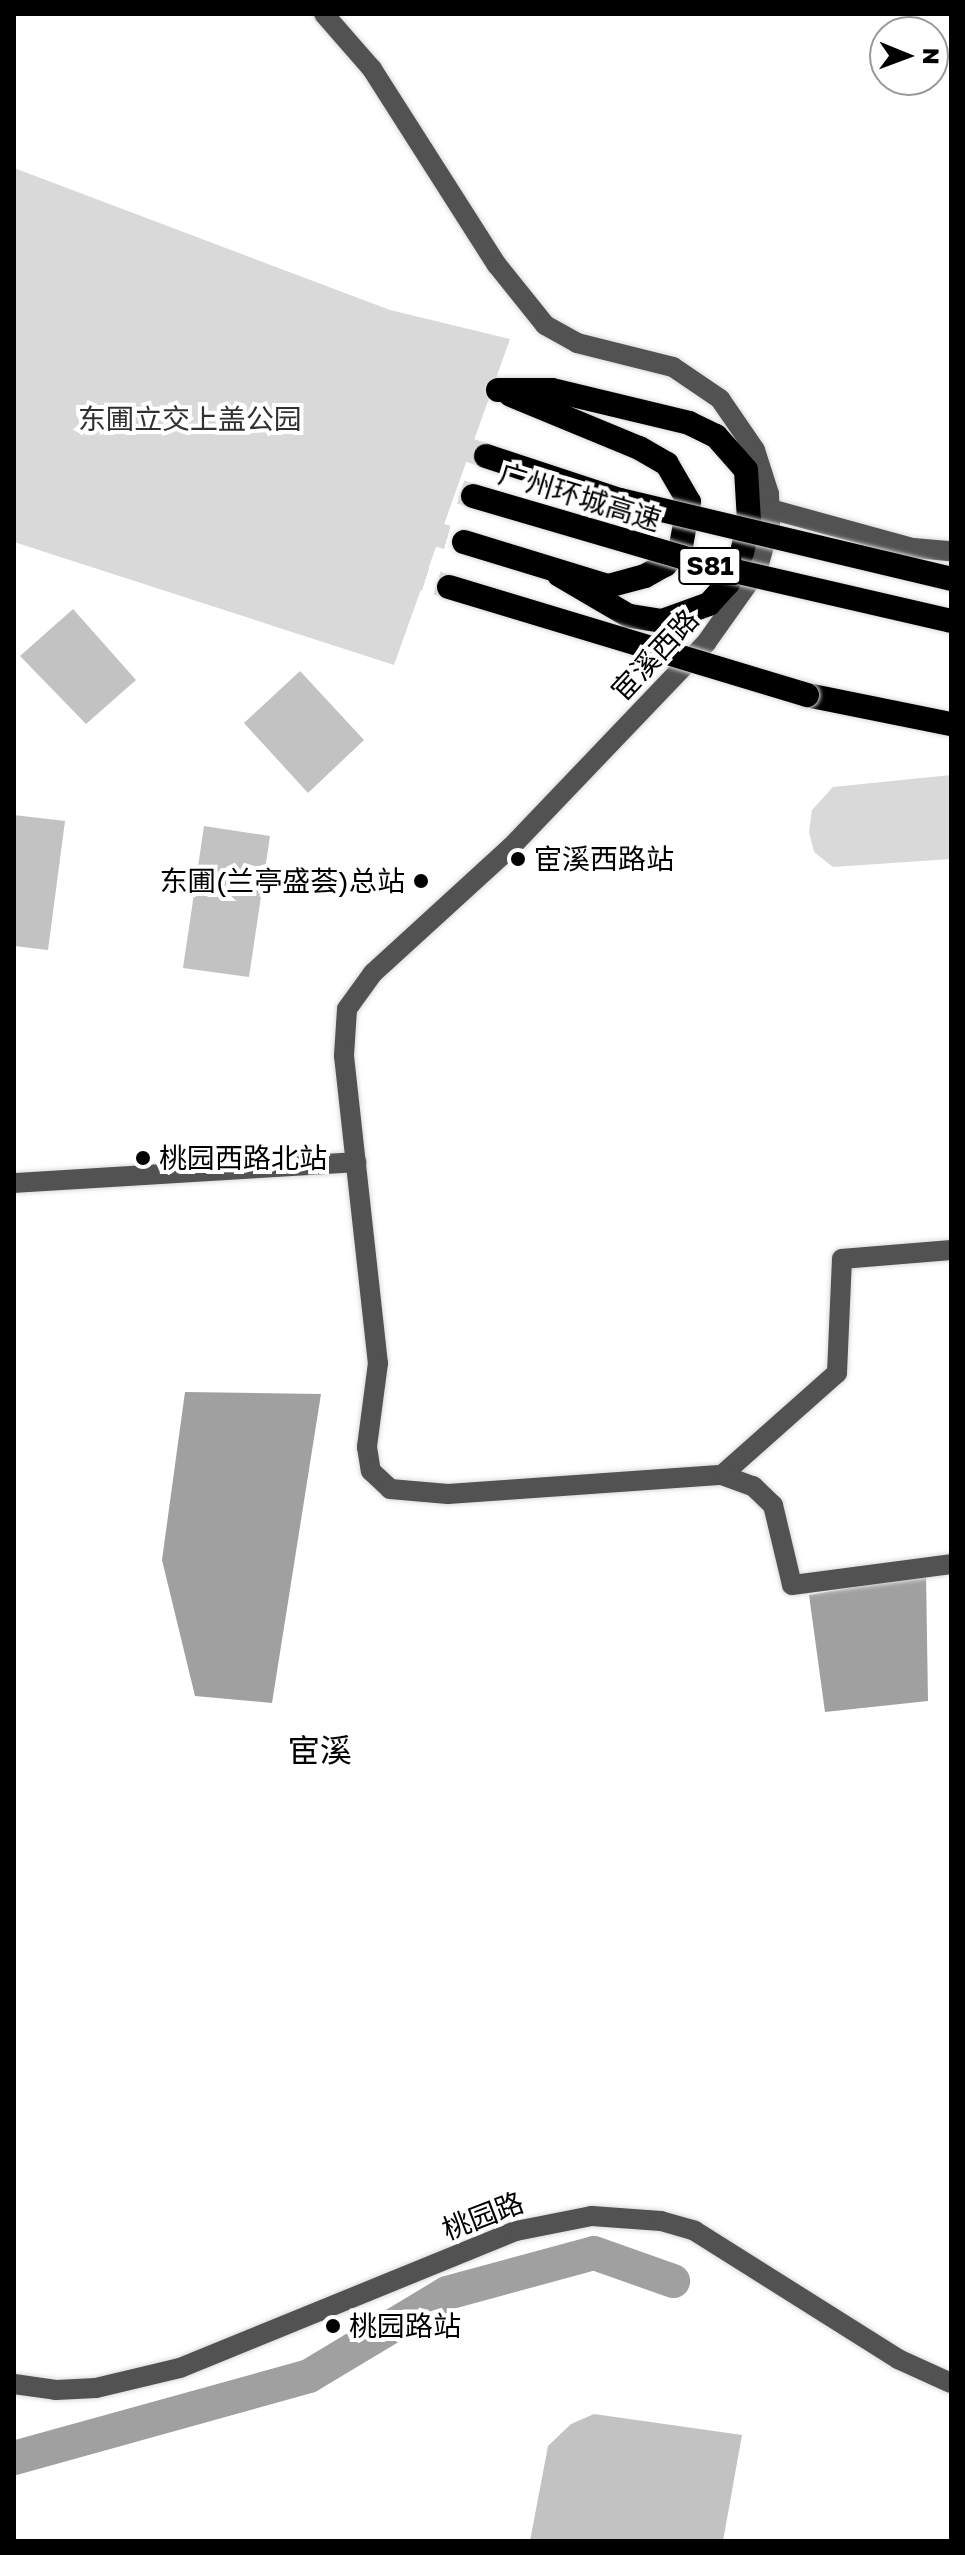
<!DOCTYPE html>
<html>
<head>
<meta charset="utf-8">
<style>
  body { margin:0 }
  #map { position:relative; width:965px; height:2555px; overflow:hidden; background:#fff; font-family:"Golos Text","Noto Sans SC",sans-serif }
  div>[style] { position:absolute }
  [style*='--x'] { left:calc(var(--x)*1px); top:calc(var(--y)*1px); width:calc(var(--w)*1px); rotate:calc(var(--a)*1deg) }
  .green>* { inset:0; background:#d9d9d9 }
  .water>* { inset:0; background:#a0a0a0 }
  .river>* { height:34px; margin:-17px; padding:0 17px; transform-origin:17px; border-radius:17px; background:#a0a0a0 }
  .building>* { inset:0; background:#c2c2c2 }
  .highway-tunnel>* { height:24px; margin-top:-12px; transform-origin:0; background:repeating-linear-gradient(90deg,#d9d9d9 0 24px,transparent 0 36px) }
  .roads { filter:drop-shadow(0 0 2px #dbdbdb) drop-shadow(0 0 2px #dbdbdb) }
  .minor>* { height:20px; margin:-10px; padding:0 10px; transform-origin:10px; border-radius:10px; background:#525252 }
  .highway>* { height:24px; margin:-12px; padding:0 12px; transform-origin:12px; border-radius:12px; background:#000 }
  .bridges { filter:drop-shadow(0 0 2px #dbdbdb) drop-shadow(0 0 2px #dbdbdb) }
  .highway-bridge>* { height:24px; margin:-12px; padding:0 12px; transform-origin:12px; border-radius:12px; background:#000 }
  .dots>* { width:22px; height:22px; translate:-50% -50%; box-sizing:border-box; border:4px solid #fff; border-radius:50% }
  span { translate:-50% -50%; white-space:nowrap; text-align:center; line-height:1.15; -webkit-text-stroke:8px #fff; paint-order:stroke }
  .shield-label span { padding:2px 6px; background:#fff; border:2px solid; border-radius:6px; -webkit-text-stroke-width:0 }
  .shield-label { font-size:26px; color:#000; font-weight:700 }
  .park-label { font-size:28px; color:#303030 }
  .street-label { font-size:28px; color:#000 }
  .poi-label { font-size:28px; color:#000 }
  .left { translate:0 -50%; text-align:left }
  .right { translate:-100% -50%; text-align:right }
  .quarter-label { font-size:32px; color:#000 }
  .frame { position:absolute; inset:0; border:16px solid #000; pointer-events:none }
  .north { position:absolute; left:869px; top:16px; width:80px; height:80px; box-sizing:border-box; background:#fff; border:2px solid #999; border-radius:50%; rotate:91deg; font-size:22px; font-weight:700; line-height:32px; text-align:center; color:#000 }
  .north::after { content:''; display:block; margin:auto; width:28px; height:36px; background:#000; clip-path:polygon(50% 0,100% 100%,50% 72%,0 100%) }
</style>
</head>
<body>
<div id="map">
  <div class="green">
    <i style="clip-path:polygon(14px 168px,390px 310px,510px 339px,394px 665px,14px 542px)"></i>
    <i style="clip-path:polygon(951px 775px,951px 859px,833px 867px,814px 852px,809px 832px,812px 810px,833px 787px)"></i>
  </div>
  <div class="water">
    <i style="clip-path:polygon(185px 1392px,321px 1394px,272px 1703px,195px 1696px,162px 1560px)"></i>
    <i style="clip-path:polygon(926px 1574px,928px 1701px,825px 1712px,809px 1595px)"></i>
  </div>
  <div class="river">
    <i style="--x:14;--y:2458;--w:306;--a:-15.5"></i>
    <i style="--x:309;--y:2376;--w:161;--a:-31"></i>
    <i style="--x:447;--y:2293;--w:152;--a:-15.2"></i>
    <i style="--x:594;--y:2253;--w:84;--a:19.5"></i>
  </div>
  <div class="building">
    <i style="clip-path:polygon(73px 609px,136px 680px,86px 724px,20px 656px)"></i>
    <i style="clip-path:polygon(300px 671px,364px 740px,308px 793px,244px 723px)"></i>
    <i style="clip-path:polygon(14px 815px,65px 821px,48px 950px,14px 946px)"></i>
    <i style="clip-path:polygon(204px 826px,270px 836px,249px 977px,183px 968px)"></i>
    <i style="clip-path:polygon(594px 2414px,742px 2435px,723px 2541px,530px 2541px,548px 2446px,571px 2424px)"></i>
  </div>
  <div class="highway-tunnel">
    <i style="--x:14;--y:233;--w:233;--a:20.3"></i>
    <i style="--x:233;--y:314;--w:137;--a:17.9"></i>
    <i style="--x:363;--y:356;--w:139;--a:14.1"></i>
    <i style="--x:14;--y:263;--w:131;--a:20.1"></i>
    <i style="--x:137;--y:308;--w:122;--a:11.9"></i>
    <i style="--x:14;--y:305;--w:496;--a:17.7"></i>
    <i style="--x:14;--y:352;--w:481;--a:17.4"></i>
    <i style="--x:14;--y:444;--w:168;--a:7.2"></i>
    <i style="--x:181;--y:465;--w:293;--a:15.2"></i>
    <i style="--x:24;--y:456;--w:445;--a:17.1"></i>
  </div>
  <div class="roads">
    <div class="minor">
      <i style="--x:324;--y:14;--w:73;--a:48.9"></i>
      <i style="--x:372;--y:69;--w:232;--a:57.5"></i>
      <i style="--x:497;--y:265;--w:77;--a:51.3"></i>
      <i style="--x:545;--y:325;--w:37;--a:29"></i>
      <i style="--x:577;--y:343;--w:99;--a:14"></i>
      <i style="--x:673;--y:367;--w:57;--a:34.2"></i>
      <i style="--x:720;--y:399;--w:62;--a:55.5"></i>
      <i style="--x:755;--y:450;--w:46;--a:72.3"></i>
      <i style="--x:769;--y:494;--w:30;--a:88"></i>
      <i style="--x:770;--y:524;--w:49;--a:105.5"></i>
      <i style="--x:757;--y:571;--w:88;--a:125.3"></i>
      <i style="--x:706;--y:643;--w:282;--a:133.7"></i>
      <i style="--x:511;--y:847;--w:187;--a:137.6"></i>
      <i style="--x:373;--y:973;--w:44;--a:125.8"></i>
      <i style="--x:347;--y:1009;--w:47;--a:93.7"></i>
      <i style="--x:344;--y:1056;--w:309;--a:83.7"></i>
      <i style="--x:378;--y:1363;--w:85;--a:97.5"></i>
      <i style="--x:367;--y:1447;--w:24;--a:81"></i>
      <i style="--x:371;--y:1471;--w:26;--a:43"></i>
      <i style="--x:390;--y:1489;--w:58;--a:4.9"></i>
      <i style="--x:448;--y:1494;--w:275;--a:-4"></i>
      <i style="--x:722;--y:1475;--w:154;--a:-41.6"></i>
      <i style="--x:837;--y:1373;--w:114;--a:-87.5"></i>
      <i style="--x:842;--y:1259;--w:109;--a:-4.7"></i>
      <i style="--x:770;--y:509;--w:148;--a:15.3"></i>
      <i style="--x:913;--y:548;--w:38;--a:5"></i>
      <i style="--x:14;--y:1183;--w:343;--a:-3.5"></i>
      <i style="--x:722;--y:1475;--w:33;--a:20"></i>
      <i style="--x:753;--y:1486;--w:28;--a:44"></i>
      <i style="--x:773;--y:1505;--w:82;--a:76.6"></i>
      <i style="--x:792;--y:1585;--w:160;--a:-7.5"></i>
      <i style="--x:14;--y:2384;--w:42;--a:8.1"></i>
      <i style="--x:56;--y:2390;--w:40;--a:-2.9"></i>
      <i style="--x:96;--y:2388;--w:86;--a:-13.4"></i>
      <i style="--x:180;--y:2368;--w:363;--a:-22.2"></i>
      <i style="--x:516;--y:2231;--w:77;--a:-11.2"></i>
      <i style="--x:592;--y:2216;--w:69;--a:4.1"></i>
      <i style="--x:661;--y:2221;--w:35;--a:16"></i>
      <i style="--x:695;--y:2231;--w:240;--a:32.2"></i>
      <i style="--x:898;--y:2359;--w:58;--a:24.4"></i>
    </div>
    <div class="highway">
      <i style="--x:498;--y:390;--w:54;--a:0"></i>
      <i style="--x:552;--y:390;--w:141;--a:13.5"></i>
      <i style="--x:689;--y:423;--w:30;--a:26"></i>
      <i style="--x:716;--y:436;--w:45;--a:48.6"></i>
      <i style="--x:746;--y:470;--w:50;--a:86.6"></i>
      <i style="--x:749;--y:520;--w:33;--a:102"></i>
      <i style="--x:742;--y:552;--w:34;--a:114"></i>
      <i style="--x:728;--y:583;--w:28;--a:132"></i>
      <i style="--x:709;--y:604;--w:50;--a:160.1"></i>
      <i style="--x:662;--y:621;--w:33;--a:-171"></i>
      <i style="--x:629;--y:616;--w:81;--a:-149.6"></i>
      <i style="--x:464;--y:542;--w:151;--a:17"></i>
      <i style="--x:608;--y:586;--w:38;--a:-15"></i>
      <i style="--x:645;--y:576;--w:23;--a:-29"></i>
      <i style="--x:665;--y:565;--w:25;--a:-50"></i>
      <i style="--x:681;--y:546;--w:45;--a:-79.7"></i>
      <i style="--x:689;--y:502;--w:44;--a:-120.1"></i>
      <i style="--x:667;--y:464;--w:32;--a:-150"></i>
      <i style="--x:639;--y:448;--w:139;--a:-157.5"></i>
      <i style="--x:807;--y:695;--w:147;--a:11.4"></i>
    </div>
  </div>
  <div class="bridges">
    <div class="highway-bridge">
      <i style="--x:486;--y:456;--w:141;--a:18.2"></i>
      <i style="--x:620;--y:500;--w:340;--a:13.4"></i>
      <i style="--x:473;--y:496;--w:250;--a:16.3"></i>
      <i style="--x:713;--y:566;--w:244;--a:13"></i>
      <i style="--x:449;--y:587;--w:374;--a:16.8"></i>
    </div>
  </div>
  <div class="dots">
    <i style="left:518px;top:859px;background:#000"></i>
    <i style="left:421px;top:881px;background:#000"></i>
    <i style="left:143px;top:1158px;background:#000"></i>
    <i style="left:333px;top:2326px;background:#000"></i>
  </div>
  <div class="shield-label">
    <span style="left:710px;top:566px">S81</span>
  </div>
  <div class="park-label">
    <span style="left:190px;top:419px">东圃立交上盖公园</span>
  </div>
  <div class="street-label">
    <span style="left:580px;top:497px;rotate:17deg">广州环城高速</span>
    <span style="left:655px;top:655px;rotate:-47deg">宦溪西路</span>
    <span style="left:483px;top:2216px;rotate:-21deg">桃园路</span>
  </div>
  <div class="poi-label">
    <span class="left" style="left:534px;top:859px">宦溪西路站</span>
    <span class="right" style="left:405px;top:881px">东圃(兰亭盛荟)总站</span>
    <span class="left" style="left:159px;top:1158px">桃园西路北站</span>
    <span class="left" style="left:349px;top:2326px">桃园路站</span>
  </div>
  <div class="quarter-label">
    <span style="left:320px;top:1750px">宦溪</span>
  </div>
  <div class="frame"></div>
  <div class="north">N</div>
</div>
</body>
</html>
